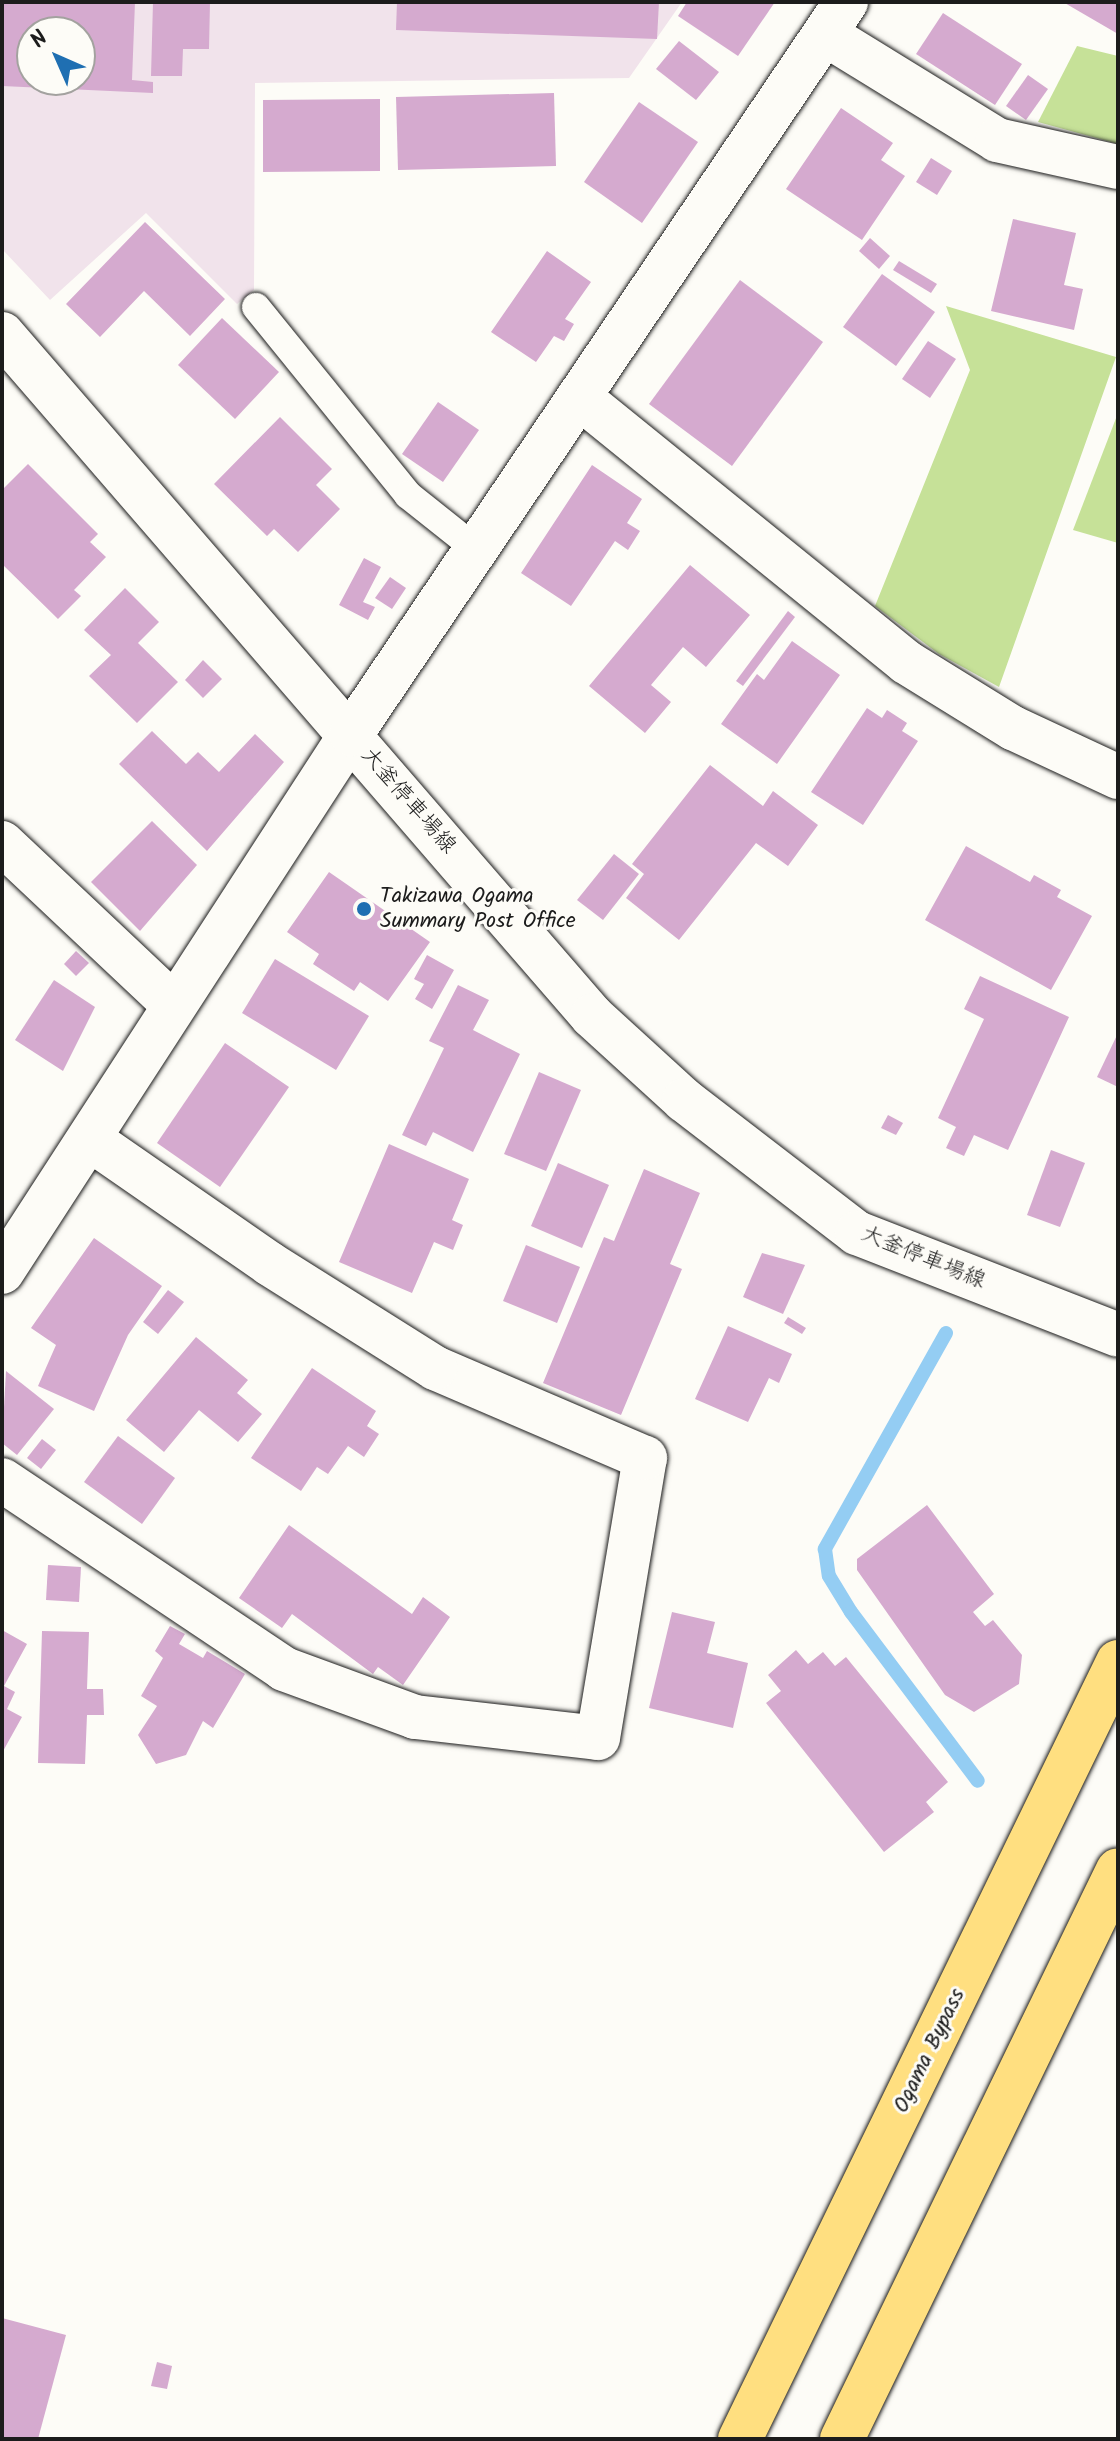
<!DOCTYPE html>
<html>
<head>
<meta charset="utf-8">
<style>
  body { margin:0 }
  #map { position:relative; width:1120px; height:2441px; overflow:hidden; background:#fdfcf7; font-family:Kalam,"Klee One",sans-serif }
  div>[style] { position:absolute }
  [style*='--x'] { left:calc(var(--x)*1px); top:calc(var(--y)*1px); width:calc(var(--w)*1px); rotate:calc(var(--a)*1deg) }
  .built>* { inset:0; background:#f1e3eb }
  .green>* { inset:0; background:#c6e198 }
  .stream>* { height:14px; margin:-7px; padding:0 7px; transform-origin:7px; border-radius:7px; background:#94cdf3 }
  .building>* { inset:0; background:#d5aacf }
  .roads { filter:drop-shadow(0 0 2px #1c1c1c) drop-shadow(0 0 2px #1c1c1c) }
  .lane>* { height:28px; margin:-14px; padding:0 14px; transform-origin:14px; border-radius:14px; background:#fdfcf7 }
  .street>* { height:44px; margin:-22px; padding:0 22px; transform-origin:22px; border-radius:22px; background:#fdfcf7 }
  .secondary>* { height:44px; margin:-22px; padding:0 22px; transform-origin:22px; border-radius:22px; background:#fdfcf7 }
  .highway>* { height:44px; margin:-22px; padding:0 22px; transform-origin:22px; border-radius:22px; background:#ffdf80 }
  .dots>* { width:22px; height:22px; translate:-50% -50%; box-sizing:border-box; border:4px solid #fdfcf7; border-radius:50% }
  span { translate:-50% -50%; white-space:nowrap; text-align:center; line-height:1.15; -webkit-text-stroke:6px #fdfcf7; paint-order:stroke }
  .street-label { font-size:22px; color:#1c1c1c }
  .poi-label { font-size:22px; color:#1c1c1c }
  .left { translate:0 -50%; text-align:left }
  .frame { position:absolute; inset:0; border:4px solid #1c1c1c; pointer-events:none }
  .north { position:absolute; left:16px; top:16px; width:80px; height:80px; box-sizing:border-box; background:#fdfcf7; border:2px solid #a3a29f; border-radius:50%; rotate:315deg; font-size:22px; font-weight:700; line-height:32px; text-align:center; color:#1c1c1c }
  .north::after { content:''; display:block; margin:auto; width:28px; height:36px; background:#1f6fb2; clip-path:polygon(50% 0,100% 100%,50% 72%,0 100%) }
</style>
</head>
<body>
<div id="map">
  <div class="built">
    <i style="clip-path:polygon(evenodd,2px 2px,682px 2px,629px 78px,255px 83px,254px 290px,237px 304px,146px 213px,50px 300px,2px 249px,2px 2px,32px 32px,80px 32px,80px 80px,32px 80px,32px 32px)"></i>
  </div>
  <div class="green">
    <i style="clip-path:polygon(1077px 46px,1118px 56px,1118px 144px,1038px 122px)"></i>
    <i style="clip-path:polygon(946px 306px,1116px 357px,999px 687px,939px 654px,875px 606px,970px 370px)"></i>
    <i style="clip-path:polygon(1118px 413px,1118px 543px,1073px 530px)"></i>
  </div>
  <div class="stream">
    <i style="--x:946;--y:1333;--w:248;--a:119.3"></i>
    <i style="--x:825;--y:1549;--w:27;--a:82"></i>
    <i style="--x:829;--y:1576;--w:42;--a:58.6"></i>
    <i style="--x:851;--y:1612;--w:211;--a:53.1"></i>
  </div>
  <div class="building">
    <i style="clip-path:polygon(evenodd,2px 2px,135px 2px,132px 80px,153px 82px,153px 93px,2px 86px,2px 2px,32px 32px,80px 32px,80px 80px,32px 80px,32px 32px)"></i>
    <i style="clip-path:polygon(153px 2px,210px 2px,209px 49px,183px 49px,182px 76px,151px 76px)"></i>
    <i style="clip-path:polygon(397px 2px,659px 2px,657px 39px,396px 30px)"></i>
    <i style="clip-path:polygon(687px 2px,775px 2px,738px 56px,678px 16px)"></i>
    <i style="clip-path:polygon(1063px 2px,1118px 2px,1118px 34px)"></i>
    <i style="clip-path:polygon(943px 13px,1022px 64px,995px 105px,916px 54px)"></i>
    <i style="clip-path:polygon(679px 41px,719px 72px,696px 100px,656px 69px)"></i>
    <i style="clip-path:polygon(1028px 75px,1048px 89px,1026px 120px,1006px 106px)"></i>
    <i style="clip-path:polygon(554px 93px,556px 166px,398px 170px,396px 97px)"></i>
    <i style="clip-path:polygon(380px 99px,380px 171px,263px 172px,263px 100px)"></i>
    <i style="clip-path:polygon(639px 102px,698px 142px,642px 223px,584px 182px)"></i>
    <i style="clip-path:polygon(841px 108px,893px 143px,881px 160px,905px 176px,862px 240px,786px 189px)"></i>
    <i style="clip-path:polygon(931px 158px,952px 171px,937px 195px,916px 182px)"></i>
    <i style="clip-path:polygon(1013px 219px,1076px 233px,1064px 285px,1083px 289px,1074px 330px,991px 311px)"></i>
    <i style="clip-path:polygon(145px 222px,225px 299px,190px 336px,144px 291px,100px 337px,66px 304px)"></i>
    <i style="clip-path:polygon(870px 238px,890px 256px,879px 269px,859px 251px)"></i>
    <i style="clip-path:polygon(547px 251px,591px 282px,565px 319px,574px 324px,564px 341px,554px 336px,536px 362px,491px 332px)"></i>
    <i style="clip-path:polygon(899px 261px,937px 284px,931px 293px,893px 270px)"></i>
    <i style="clip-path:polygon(882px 274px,935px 312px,896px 366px,843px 327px)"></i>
    <i style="clip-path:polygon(740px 280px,823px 342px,732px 466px,649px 404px)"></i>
    <i style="clip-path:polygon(222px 318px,279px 372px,235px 419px,178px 365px)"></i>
    <i style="clip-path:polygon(928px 341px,956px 359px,930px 398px,902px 379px)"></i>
    <i style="clip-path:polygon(438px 402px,479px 430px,443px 482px,402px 454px)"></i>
    <i style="clip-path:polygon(280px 417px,332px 469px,316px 485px,340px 509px,298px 552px,274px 529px,267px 536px,214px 484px)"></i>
    <i style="clip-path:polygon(28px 464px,98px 534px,90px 542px,106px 557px,74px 590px,81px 596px,58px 619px,2px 564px,2px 490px)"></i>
    <i style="clip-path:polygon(592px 465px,642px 499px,627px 523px,640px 531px,628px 550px,615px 541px,571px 606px,521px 573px)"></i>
    <i style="clip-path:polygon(364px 558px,381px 567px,363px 602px,375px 607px,368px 620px,339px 605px)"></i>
    <i style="clip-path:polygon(690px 565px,750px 615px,706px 667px,683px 647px,651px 685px,671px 702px,645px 733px,589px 686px)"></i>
    <i style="clip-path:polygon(390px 577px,406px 588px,392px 609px,375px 598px)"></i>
    <i style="clip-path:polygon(125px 588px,159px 622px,138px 643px,178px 682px,137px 723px,89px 676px,111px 655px,84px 630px)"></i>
    <i style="clip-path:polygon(788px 611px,795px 617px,743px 686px,736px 681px)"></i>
    <i style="clip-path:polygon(792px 641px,840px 675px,777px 764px,721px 724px,757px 674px,764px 680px)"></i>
    <i style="clip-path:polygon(203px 660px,222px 679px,203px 698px,185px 680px)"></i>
    <i style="clip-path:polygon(867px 708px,882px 718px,887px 710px,907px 723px,902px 731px,918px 741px,863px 825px,811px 792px)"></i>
    <i style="clip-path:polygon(152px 731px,186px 764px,198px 752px,219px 772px,255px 734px,284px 762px,207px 851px,119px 764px)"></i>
    <i style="clip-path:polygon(710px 765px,763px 806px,773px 791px,818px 825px,788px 866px,756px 843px,679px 940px,626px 898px,644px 874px,632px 864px)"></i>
    <i style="clip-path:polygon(152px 821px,197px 865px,140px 931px,91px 882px)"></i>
    <i style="clip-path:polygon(966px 846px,1030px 882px,1034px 875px,1061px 890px,1057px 897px,1092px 916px,1051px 990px,925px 920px)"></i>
    <i style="clip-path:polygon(614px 854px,639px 874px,603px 920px,577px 900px)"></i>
    <i style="clip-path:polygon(329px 872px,430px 942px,388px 1001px,360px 982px,354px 991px,313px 964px,319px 954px,287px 932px)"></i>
    <i style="clip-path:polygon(76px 951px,89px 963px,76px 976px,64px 964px)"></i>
    <i style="clip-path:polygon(427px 955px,454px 970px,432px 1009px,415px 999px,424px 984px,414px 979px)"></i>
    <i style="clip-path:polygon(275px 959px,369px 1016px,336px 1070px,242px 1013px)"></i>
    <i style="clip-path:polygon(980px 976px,1069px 1017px,1008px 1150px,974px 1135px,964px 1156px,946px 1148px,956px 1127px,938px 1118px,984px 1019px,964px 1009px)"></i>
    <i style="clip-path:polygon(54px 980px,95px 1007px,63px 1071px,15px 1040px)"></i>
    <i style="clip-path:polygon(458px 985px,489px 1000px,473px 1030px,520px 1054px,473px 1152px,433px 1132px,426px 1146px,402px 1135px,444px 1048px,429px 1041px)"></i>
    <i style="clip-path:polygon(1118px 1033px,1118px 1087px,1097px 1077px)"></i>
    <i style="clip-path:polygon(225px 1043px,289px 1087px,220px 1187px,157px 1143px)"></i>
    <i style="clip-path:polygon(539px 1072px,581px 1090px,546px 1171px,504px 1154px)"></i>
    <i style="clip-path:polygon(888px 1115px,903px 1123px,896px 1135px,881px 1128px)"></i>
    <i style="clip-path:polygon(389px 1144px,469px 1179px,452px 1220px,463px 1225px,453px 1250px,434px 1242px,412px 1293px,339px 1262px)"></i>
    <i style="clip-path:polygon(1051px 1150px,1085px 1163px,1060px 1227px,1027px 1215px)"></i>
    <i style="clip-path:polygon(558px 1163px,609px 1185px,582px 1248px,531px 1226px)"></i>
    <i style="clip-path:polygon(644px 1169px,700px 1193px,670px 1264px,682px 1269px,621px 1415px,543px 1383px,604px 1237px,614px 1241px)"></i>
    <i style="clip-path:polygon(94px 1238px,162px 1286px,128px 1335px,94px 1411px,38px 1386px,56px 1345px,31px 1328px)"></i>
    <i style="clip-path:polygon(526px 1245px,580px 1267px,557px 1323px,503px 1301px)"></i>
    <i style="clip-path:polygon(762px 1253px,805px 1265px,783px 1314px,743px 1297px)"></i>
    <i style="clip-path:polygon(168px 1290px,184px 1302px,158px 1334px,143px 1322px)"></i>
    <i style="clip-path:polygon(788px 1317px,806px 1328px,802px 1334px,784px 1323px)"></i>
    <i style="clip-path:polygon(728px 1326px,792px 1354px,779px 1383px,769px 1378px,748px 1422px,695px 1399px)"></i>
    <i style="clip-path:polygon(196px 1337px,248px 1380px,237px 1393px,262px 1414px,238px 1442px,199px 1410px,164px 1452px,126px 1420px)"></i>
    <i style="clip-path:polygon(312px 1368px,376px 1411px,367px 1426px,379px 1434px,364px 1457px,348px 1446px,328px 1474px,317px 1467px,301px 1491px,251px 1458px)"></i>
    <i style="clip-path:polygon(6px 1371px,54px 1409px,17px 1455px,2px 1443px)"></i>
    <i style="clip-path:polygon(118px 1436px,175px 1478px,142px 1524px,84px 1482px)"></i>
    <i style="clip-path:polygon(42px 1439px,56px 1450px,41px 1469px,27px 1458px)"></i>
    <i style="clip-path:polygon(927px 1505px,994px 1594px,973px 1612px,985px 1626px,993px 1620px,1022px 1655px,1019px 1684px,974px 1712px,945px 1695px,857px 1570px,857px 1559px)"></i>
    <i style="clip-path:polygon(289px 1525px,412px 1614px,423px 1597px,450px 1617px,403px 1685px,378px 1667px,373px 1674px,292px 1614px,282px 1628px,239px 1598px)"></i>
    <i style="clip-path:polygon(48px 1565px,81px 1567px,79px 1602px,46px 1600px)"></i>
    <i style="clip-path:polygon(672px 1612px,715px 1622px,707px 1653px,748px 1663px,733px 1728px,649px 1708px)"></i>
    <i style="clip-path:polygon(170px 1626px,185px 1634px,179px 1644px,203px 1658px,207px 1651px,245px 1674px,213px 1728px,203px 1721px,186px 1755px,156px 1764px,138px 1735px,157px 1706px,141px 1696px,163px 1658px,155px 1651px)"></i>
    <i style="clip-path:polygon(2px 1630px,27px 1644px,4px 1686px,15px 1692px,7px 1709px,22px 1717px,2px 1753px)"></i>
    <i style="clip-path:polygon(42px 1631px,89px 1632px,87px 1689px,103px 1689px,104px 1715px,87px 1715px,85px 1764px,38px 1763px)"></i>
    <i style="clip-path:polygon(796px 1650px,808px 1664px,823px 1652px,835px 1666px,846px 1657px,948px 1782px,926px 1802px,934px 1812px,884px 1852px,766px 1703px,781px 1691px,768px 1675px)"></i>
    <i style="clip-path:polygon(2px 2318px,66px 2335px,38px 2439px,2px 2439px)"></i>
    <i style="clip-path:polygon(157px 2362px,172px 2366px,167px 2389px,151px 2386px)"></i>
  </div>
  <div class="roads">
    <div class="lane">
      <i style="--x:256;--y:307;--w:242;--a:51"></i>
      <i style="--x:408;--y:495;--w:87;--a:38.5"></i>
    </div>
    <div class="street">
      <i style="--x:825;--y:34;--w:202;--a:31.6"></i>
      <i style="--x:997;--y:140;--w:124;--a:12.6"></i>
      <i style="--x:579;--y:397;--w:421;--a:39"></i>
      <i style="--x:906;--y:662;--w:126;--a:31.7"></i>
      <i style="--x:1013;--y:728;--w:116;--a:25"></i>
      <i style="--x:2;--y:843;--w:236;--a:43.3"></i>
      <i style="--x:2;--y:1480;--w:339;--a:33.8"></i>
      <i style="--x:284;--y:1669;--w:140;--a:20.1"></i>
      <i style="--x:415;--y:1717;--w:184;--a:6.5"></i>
      <i style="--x:598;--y:1738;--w:284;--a:-80.5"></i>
      <i style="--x:645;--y:1458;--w:228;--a:-156.8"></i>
      <i style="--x:435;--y:1368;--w:195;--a:-147.8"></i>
      <i style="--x:270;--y:1264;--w:218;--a:-145.3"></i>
    </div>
    <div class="secondary">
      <i style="--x:2;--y:334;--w:902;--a:49.14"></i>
      <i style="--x:592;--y:1016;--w:125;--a:42.4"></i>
      <i style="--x:684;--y:1100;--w:218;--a:37.6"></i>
      <i style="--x:857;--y:1233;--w:280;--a:21.3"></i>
      <i style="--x:2;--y:1272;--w:641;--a:-57.03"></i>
      <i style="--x:351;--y:734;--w:884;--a:-55.93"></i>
    </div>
    <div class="highway">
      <i style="--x:740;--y:2439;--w:864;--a:-64.06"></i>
      <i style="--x:842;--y:2439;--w:632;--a:-64.12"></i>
    </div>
  </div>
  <div class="dots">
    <i style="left:364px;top:909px;background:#1f6fb2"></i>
  </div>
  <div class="street-label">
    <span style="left:408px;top:801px;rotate:49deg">大釜停車場線</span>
    <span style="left:923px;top:1258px;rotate:22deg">大釜停車場線</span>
    <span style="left:930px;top:2051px;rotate:-64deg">Ogama Bypass</span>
  </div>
  <div class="poi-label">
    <span class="left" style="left:380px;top:909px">Takizawa Ogama<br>Summary Post Office</span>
  </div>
  <div class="frame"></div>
  <div class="north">N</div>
</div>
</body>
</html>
